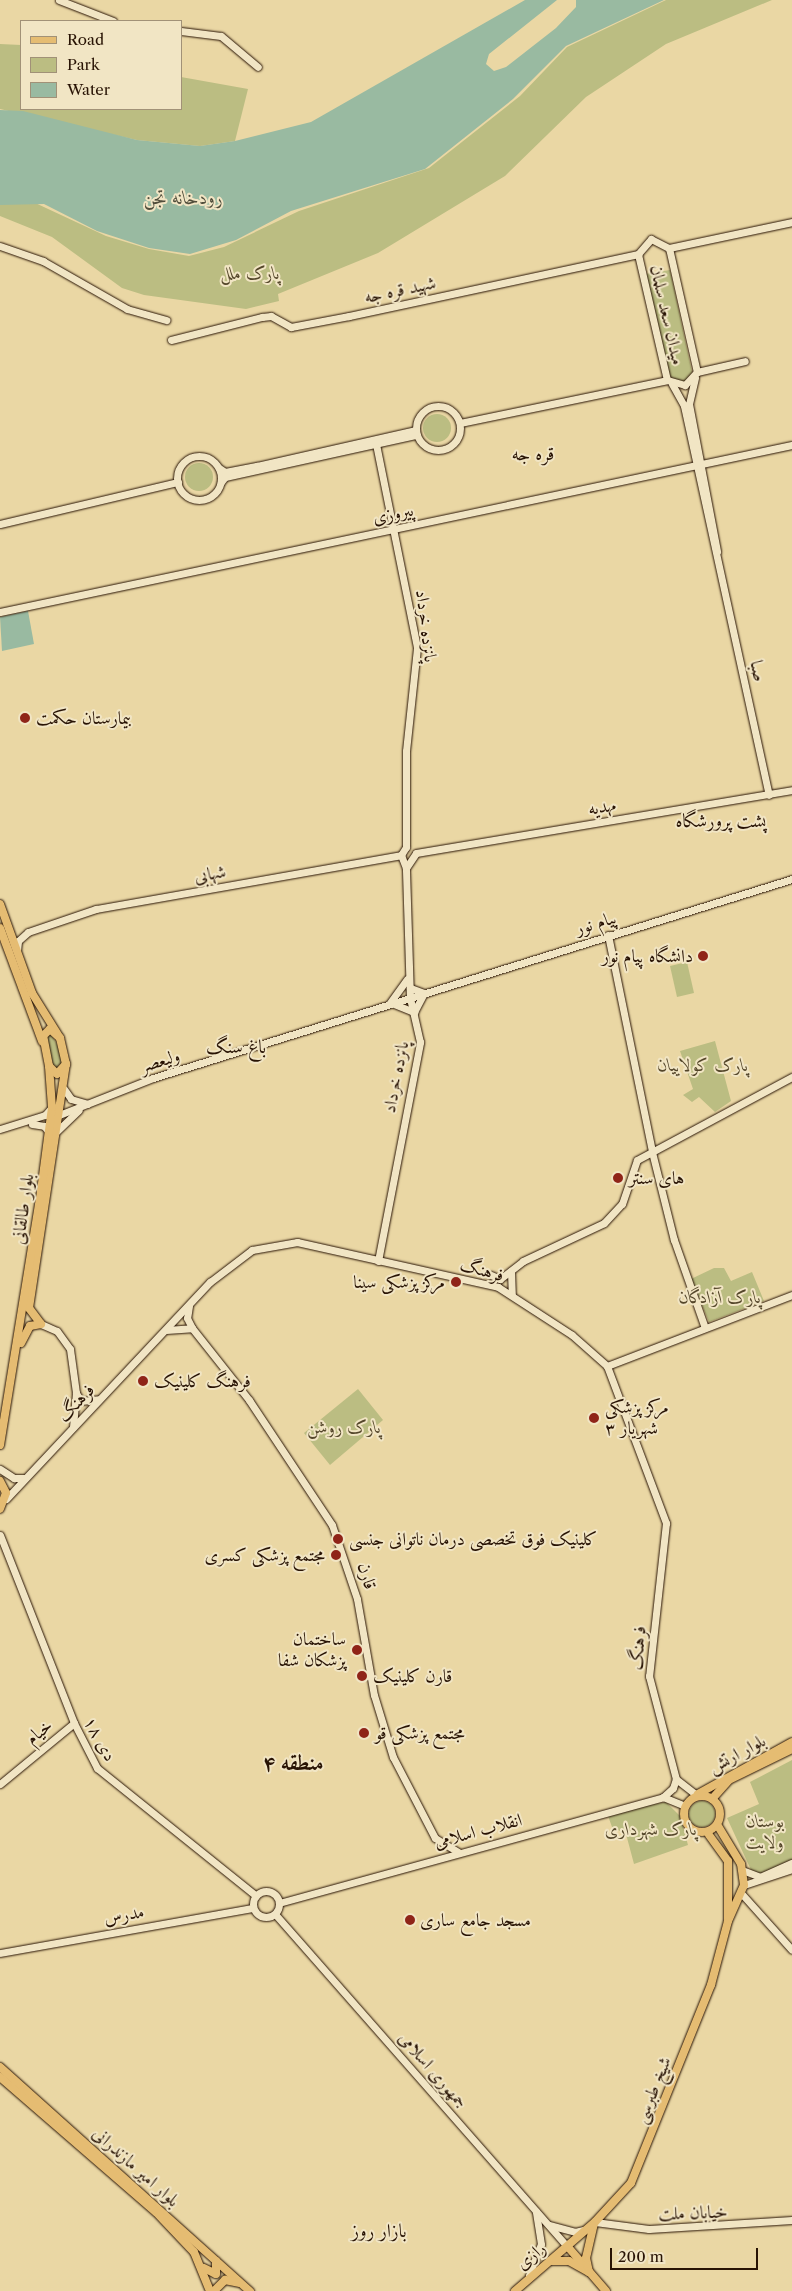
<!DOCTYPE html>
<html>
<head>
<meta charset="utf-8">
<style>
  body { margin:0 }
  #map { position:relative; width:792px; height:2291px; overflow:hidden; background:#ead7a4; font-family:"Libre Caslon Text",Amiri,serif }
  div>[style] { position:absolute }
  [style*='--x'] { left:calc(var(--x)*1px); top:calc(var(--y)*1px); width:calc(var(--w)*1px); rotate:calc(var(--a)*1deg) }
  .green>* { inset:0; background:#bbbd82 }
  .round { border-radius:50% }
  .water>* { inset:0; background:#99baa1 }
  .roads { filter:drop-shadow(0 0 1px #281304) drop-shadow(0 0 1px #281304) }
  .secondary>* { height:7px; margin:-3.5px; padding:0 3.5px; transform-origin:3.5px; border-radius:3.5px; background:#f1e5c4 }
  .secondary>.ring { margin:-3.5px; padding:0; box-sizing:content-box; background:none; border:7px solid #f1e5c4; border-radius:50% }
  .primary>* { height:8px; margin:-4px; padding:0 4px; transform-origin:4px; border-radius:4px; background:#e5bc72 }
  .primary>.ring { margin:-4px; padding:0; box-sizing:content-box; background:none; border:8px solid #e5bc72; border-radius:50% }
  .dots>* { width:14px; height:14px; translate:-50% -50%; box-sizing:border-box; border:2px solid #f1e5c4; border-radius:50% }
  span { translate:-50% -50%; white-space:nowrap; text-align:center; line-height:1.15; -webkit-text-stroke:4px #f1e5c4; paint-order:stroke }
  .park-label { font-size:18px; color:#54462a; font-style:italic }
  .street-label { font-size:18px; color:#281304 }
  .poi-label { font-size:18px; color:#281304 }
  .left { translate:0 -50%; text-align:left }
  .right { translate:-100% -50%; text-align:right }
  .water-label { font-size:19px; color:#504d3b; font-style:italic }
  .neighbourhood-label { font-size:19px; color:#281304 }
  .district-label { font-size:22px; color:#281304; font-weight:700 }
  .legend { position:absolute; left:20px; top:20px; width:162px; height:90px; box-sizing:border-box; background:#f1e5c4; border:1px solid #a19177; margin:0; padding:6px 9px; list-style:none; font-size:15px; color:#281304 }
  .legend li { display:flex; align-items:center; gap:10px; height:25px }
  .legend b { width:25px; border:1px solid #a19177 }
  .scale { position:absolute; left:610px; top:2248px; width:148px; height:22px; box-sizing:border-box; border:2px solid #281304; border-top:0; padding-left:6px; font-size:15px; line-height:18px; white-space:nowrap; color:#281304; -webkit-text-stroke:4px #f1e5c4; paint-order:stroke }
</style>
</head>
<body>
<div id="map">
  <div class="green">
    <i style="clip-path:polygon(666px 0,772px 0,666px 44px,586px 97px,505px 176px,378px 253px,278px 294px,279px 301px,246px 309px,144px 295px,122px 288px,52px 237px,0 216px,0 193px,16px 194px,106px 236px,149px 249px,189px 256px,224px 247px,299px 211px,429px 168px,520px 96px,567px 47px)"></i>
    <i style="clip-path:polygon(0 44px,21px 45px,21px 109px,181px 109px,181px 77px,248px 89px,235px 141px,200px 146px,137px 140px,0 109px)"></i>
    <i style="clip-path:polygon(670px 270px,692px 372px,684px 383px,669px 378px,645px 274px)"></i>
    <i class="round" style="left:423px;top:414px;width:28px;height:28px"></i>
    <i class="round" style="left:185px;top:463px;width:28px;height:28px"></i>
    <i style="clip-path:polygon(687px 962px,694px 993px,677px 997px,670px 966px)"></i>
    <i style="clip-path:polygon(50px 1032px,64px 1057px,61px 1070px,53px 1070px,46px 1034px)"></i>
    <i style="clip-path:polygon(715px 1041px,731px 1101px,715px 1112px,699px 1097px,692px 1102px,683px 1095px,693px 1089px,680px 1051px)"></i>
    <i style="clip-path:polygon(714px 1268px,724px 1268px,731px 1281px,752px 1272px,764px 1301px,709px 1322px,691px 1279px)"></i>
    <i style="clip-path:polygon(358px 1389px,383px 1420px,330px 1465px,304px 1433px)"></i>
    <i style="clip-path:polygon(792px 1760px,792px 1860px,760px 1874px,752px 1872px,727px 1818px,759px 1804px,750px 1782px)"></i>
    <i class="round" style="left:689px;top:1801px;width:26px;height:26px"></i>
    <i style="clip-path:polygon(666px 1802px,680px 1816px,688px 1845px,634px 1864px,626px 1834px,612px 1827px,607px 1813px)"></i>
  </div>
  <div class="water">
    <i style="clip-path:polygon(525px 0,557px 0,489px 54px,486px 64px,494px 71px,506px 67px,556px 28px,576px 7px,576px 0,664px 0,566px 46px,513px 99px,425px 169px,291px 211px,236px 240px,190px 254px,149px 248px,97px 231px,44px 204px,0 205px,0 110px,23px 111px,137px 140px,200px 146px,235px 141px,311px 122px)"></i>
    <i style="clip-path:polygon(28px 611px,34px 644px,2px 651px,0 617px)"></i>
  </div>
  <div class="roads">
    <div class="secondary">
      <i style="--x:59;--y:0;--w:58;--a:21.3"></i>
      <i style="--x:181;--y:31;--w:40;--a:7.1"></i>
      <i style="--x:221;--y:36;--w:48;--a:40"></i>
      <i style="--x:651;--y:239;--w:20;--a:27"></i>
      <i style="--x:669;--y:248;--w:127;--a:77.3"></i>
      <i style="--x:697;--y:372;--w:18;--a:133"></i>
      <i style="--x:685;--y:385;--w:19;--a:-164"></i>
      <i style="--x:667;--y:380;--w:129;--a:-103"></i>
      <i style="--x:638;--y:254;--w:20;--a:-49"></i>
      <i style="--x:0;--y:246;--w:46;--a:19.2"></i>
      <i style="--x:43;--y:261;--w:97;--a:29.7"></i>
      <i style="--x:127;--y:309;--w:41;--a:15.8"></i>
      <i style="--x:669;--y:248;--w:126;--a:-11.9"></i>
      <i style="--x:171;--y:340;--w:94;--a:-14.2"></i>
      <i style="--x:262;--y:317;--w:9;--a:-6"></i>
      <i style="--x:271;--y:316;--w:23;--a:29"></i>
      <i style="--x:291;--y:327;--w:59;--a:-10.7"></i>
      <i style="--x:349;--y:316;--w:296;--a:-12.1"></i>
      <i style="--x:697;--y:372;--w:49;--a:-12.9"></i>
      <i style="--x:695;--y:378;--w:27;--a:103"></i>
      <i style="--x:689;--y:404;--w:150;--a:79.2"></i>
      <i style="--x:672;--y:384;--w:25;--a:61"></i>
      <i style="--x:684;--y:406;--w:398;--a:77.7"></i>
      <i class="ring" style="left:416px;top:406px;width:37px;height:37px"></i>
      <i style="--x:460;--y:423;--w:211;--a:-11.7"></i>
      <i style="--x:376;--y:444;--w:208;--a:78.6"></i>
      <i style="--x:417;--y:648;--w:104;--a:96.1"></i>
      <i style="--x:406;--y:751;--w:96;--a:90"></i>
      <i style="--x:406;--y:847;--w:9;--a:122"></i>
      <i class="ring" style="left:177px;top:456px;width:37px;height:37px"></i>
      <i style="--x:219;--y:468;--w:7;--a:34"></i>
      <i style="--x:225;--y:472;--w:33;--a:-11"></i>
      <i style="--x:257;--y:466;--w:162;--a:-12.8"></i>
      <i style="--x:221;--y:482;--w:6;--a:-51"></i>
      <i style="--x:225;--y:477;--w:196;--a:-12.4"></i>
      <i style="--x:0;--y:524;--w:183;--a:-13.3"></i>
      <i style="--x:0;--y:612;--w:809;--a:-11.91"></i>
      <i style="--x:416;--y:853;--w:381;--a:-9.5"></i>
      <i style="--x:406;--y:868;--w:18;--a:-56"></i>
      <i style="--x:608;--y:935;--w:221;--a:78.5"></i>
      <i style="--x:652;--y:1152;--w:91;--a:76"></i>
      <i style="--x:674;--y:1240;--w:93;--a:70.6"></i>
      <i style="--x:17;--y:951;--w:10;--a:-84"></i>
      <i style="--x:18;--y:941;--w:13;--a:-42"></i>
      <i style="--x:28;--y:932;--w:72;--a:-18.7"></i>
      <i style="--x:96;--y:909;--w:310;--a:-10"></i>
      <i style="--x:389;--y:1004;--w:31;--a:-54"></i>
      <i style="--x:394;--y:1004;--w:22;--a:22"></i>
      <i style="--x:414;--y:1012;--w:21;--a:-62"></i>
      <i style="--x:424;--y:993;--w:15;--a:-160"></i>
      <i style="--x:64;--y:1089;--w:12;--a:55"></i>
      <i style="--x:71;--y:1099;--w:17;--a:17"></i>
      <i style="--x:59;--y:1115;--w:101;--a:-21.5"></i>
      <i style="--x:153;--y:1078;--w:669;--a:-17.3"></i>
      <i style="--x:32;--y:1124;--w:12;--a:9"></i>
      <i style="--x:44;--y:1126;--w:8;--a:50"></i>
      <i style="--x:0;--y:1129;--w:47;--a:-17.3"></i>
      <i style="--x:45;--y:1115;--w:11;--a:-49"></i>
      <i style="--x:57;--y:1131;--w:30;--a:-44"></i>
      <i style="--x:378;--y:1261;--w:223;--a:-79.1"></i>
      <i style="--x:420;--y:1042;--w:45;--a:-102.8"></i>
      <i style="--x:410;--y:998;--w:130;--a:-91.8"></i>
      <i style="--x:406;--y:868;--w:14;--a:-111"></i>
      <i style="--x:511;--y:1271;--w:24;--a:88"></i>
      <i style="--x:491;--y:1275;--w:10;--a:24"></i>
      <i style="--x:500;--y:1279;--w:29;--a:-38"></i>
      <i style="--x:523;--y:1261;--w:89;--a:-25.1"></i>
      <i style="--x:604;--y:1223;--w:26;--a:-47"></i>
      <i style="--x:622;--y:1204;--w:46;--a:-71.2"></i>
      <i style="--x:637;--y:1160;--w:176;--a:-28.2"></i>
      <i style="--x:189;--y:1306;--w:12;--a:99"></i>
      <i style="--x:187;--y:1318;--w:11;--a:63"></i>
      <i style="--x:192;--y:1328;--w:92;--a:51.6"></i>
      <i style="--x:249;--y:1400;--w:150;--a:56.4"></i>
      <i style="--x:332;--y:1525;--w:78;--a:71.3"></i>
      <i style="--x:357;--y:1599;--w:97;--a:80"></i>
      <i style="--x:374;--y:1695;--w:65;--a:73"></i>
      <i style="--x:393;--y:1757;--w:91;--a:62.6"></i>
      <i style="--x:435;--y:1838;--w:27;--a:31"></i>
      <i style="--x:41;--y:1324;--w:17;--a:24"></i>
      <i style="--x:57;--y:1331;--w:22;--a:54"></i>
      <i style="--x:70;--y:1349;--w:44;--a:82.2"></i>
      <i style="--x:76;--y:1393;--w:9;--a:58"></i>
      <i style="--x:81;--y:1401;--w:18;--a:-6"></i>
      <i style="--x:166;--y:1330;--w:26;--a:-4"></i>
      <i style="--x:607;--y:1366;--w:198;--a:-21"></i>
      <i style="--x:73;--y:1427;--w:34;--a:-85"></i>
      <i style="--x:0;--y:1469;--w:17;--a:33"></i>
      <i style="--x:14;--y:1478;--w:10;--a:0"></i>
      <i style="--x:6;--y:1499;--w:298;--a:-46.8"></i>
      <i style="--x:210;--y:1282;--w:53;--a:-37.3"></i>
      <i style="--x:252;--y:1250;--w:46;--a:-10.1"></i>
      <i style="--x:297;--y:1242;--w:206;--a:12.6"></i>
      <i style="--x:498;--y:1287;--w:88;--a:33"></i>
      <i style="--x:572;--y:1335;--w:47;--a:41.5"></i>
      <i style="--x:607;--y:1366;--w:168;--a:69.4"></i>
      <i style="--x:666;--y:1523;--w:154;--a:96.3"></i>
      <i style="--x:649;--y:1676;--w:106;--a:75.3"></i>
      <i style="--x:676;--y:1779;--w:24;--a:38"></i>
      <i style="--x:0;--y:1535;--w:202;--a:68.5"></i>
      <i style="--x:74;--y:1723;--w:51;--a:62.9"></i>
      <i style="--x:97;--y:1768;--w:204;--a:38.8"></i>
      <i style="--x:0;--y:1784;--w:96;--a:-39.5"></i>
      <i style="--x:663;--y:1797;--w:13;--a:-42"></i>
      <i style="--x:673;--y:1788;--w:9;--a:-72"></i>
      <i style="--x:742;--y:1870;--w:19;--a:21"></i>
      <i style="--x:760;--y:1877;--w:35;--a:-24"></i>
      <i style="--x:744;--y:1885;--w:51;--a:-18.4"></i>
      <i class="ring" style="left:253px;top:1891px;width:19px;height:19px"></i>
      <i style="--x:741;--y:1893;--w:76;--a:48.2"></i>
      <i style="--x:279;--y:1903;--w:398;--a:-15.4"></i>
      <i style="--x:663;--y:1797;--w:24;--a:22"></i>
      <i style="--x:275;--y:1914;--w:444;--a:48.7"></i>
      <i style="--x:0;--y:1953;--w:257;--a:-10.1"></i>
      <i style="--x:595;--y:2222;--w:54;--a:7.4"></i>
      <i style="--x:649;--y:2229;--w:143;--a:-3.6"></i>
      <i style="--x:549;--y:2225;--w:27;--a:15"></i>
      <i style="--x:575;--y:2232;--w:12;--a:-14"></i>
      <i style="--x:529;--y:2275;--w:33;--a:-69"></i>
      <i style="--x:541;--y:2244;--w:33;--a:-99"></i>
    </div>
    <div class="primary">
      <i style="--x:0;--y:904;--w:95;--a:70.2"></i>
      <i style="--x:32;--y:993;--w:53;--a:58.1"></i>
      <i style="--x:60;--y:1038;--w:27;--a:77"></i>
      <i style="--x:66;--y:1064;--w:13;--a:132"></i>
      <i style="--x:57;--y:1074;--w:11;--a:-135"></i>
      <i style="--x:49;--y:1066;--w:31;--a:-101"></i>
      <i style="--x:43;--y:1036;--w:10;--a:-45"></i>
      <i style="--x:50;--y:1029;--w:13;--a:42"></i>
      <i style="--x:0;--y:928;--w:121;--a:69.6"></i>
      <i style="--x:41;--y:1324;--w:20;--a:-127"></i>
      <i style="--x:29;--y:1308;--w:247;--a:-81.4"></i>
      <i style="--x:21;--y:1343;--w:19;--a:-62"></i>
      <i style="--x:30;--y:1326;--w:11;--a:-10"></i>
      <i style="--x:0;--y:1445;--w:257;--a:-80.8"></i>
      <i style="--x:41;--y:1191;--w:85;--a:-82.5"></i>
      <i style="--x:52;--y:1107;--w:41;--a:-94.2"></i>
      <i style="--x:0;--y:1481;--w:13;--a:63"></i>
      <i style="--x:6;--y:1493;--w:17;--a:111"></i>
      <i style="--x:698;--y:1794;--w:107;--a:-29"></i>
      <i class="ring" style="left:684px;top:1796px;width:28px;height:28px"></i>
      <i style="--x:712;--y:1799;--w:25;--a:-48"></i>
      <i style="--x:729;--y:1780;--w:70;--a:-26.2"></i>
      <i style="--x:709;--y:1835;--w:32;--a:54"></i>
      <i style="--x:728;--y:1861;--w:58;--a:90"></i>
      <i style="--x:0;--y:2067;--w:336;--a:41.9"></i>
      <i style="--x:0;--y:2077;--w:206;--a:40.9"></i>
      <i style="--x:156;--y:2212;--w:55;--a:46.5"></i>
      <i style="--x:194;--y:2252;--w:42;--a:67.7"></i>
      <i style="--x:568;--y:2247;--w:58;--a:49.2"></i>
      <i style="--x:550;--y:2261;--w:19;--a:0"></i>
      <i style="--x:569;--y:2261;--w:23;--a:29"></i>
      <i style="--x:589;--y:2272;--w:14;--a:-102"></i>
      <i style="--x:586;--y:2258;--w:35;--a:-77"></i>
      <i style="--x:204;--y:2268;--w:13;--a:27"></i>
      <i style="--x:216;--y:2274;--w:13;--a:-90"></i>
      <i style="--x:214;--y:2291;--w:16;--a:-45"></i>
      <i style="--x:225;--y:2280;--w:14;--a:12"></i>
      <i style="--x:515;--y:2291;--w:106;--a:-40.8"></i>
      <i style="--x:595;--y:2222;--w:53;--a:-47.3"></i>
      <i style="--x:631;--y:2183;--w:214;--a:-68"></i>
      <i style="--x:711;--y:1985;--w:66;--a:-75.1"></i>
      <i style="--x:728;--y:1921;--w:39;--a:-66"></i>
      <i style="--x:744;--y:1885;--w:21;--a:-98"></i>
      <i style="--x:741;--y:1864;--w:44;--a:-121.2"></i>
    </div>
  </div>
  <div class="dots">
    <i style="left:25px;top:718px;background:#8f2418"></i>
    <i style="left:703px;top:956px;background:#8f2418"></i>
    <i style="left:618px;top:1178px;background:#8f2418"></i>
    <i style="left:456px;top:1282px;background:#8f2418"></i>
    <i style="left:143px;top:1381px;background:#8f2418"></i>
    <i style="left:594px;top:1418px;background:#8f2418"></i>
    <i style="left:338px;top:1539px;background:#8f2418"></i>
    <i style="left:336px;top:1555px;background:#8f2418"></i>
    <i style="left:357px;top:1650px;background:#8f2418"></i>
    <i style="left:362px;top:1676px;background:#8f2418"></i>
    <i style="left:364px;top:1733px;background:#8f2418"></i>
    <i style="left:410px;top:1920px;background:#8f2418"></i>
  </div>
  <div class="park-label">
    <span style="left:250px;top:273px">پارک ملل</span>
    <span style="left:703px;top:1065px">پارک کولاییان</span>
    <span style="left:720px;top:1297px">پارک آزادگان</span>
    <span style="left:344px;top:1427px">پارک روشن</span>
    <span style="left:765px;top:1832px">بوستان<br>ولایت</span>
    <span style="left:651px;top:1829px">پارک شهرداری</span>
  </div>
  <div class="street-label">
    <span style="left:400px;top:290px;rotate:-12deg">شهید قره جه</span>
    <span style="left:667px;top:315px;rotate:77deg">میدان سعد سلمان</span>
    <span style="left:393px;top:514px;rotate:-12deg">پیروزی</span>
    <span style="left:426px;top:626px;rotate:83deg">پانزده خرداد</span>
    <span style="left:758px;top:671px;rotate:78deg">صبا</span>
    <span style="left:602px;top:807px;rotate:-9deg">مهدیه</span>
    <span style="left:210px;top:874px;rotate:-10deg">شهابی</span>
    <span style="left:596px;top:923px;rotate:-17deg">پیام نور</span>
    <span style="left:160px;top:1061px;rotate:-17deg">ولیعصر</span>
    <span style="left:396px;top:1077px;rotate:-79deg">پانزده خرداد</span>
    <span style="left:23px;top:1209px;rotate:-82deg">بلوار طالقانی</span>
    <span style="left:482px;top:1270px;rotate:16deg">فرهنگ</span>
    <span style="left:76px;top:1403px;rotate:-46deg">فرهنگ</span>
    <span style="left:367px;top:1576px;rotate:75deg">قارن</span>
    <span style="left:638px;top:1648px;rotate:-85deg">فرهنگ</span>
    <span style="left:39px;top:1732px;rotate:-39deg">خیام</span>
    <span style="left:100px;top:1739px;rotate:61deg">۱۸ دی</span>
    <span style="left:737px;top:1754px;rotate:-28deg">بلوار ارتش</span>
    <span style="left:478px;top:1831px;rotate:-15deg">انقلاب اسلامی</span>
    <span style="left:124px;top:1915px;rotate:-10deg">مدرس</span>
    <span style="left:433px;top:2070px;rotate:49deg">جمهوری اسلامی</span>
    <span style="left:653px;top:2090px;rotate:-68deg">شیخ طبرسی</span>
    <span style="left:136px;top:2167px;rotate:42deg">بلوار امیر مازندرانی</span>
    <span style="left:693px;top:2213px;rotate:-2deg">خیابان ملت</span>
    <span style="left:531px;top:2256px;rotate:-39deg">رازی</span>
  </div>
  <div class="poi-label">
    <span class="left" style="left:36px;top:718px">بیمارستان حکمت</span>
    <span class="right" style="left:693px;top:956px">دانشگاه پیام نور</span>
    <span class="left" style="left:629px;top:1178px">های سنتر</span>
    <span class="right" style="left:445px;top:1282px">مرکز پزشکی سینا</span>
    <span class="left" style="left:154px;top:1381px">فرهنگ کلینیک</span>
    <span class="left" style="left:605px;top:1418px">مرکز پزشکی<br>شهریار ۳</span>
    <span class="left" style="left:349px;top:1539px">کلینیک فوق تخصصی درمان ناتوانی جنسی</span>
    <span class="right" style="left:325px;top:1555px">مجتمع پزشکی کسری</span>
    <span class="right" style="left:346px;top:1650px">ساختمان<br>پزشکان شفا</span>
    <span class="left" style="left:373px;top:1676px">قارن کلینیک</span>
    <span class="left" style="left:375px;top:1733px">مجتمع پزشکی قو</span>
    <span class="left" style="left:420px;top:1920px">مسجد جامع ساری</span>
  </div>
  <div class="water-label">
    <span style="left:183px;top:198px">رودخانه تجن</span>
  </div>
  <div class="neighbourhood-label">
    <span style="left:533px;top:454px">قره جه</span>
    <span style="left:721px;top:821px">پشت پرورشگاه</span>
    <span style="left:236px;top:1047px">باغ سنگ</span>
    <span style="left:379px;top:2231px">بازار روز</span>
  </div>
  <div class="district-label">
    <span style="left:293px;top:1763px">منطقه ۴</span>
  </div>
  <ul class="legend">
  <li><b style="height:6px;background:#e5bc72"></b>Road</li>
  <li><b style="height:14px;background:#bbbd82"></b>Park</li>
  <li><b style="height:14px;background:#99baa1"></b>Water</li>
  </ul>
  <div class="scale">200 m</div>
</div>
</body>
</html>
